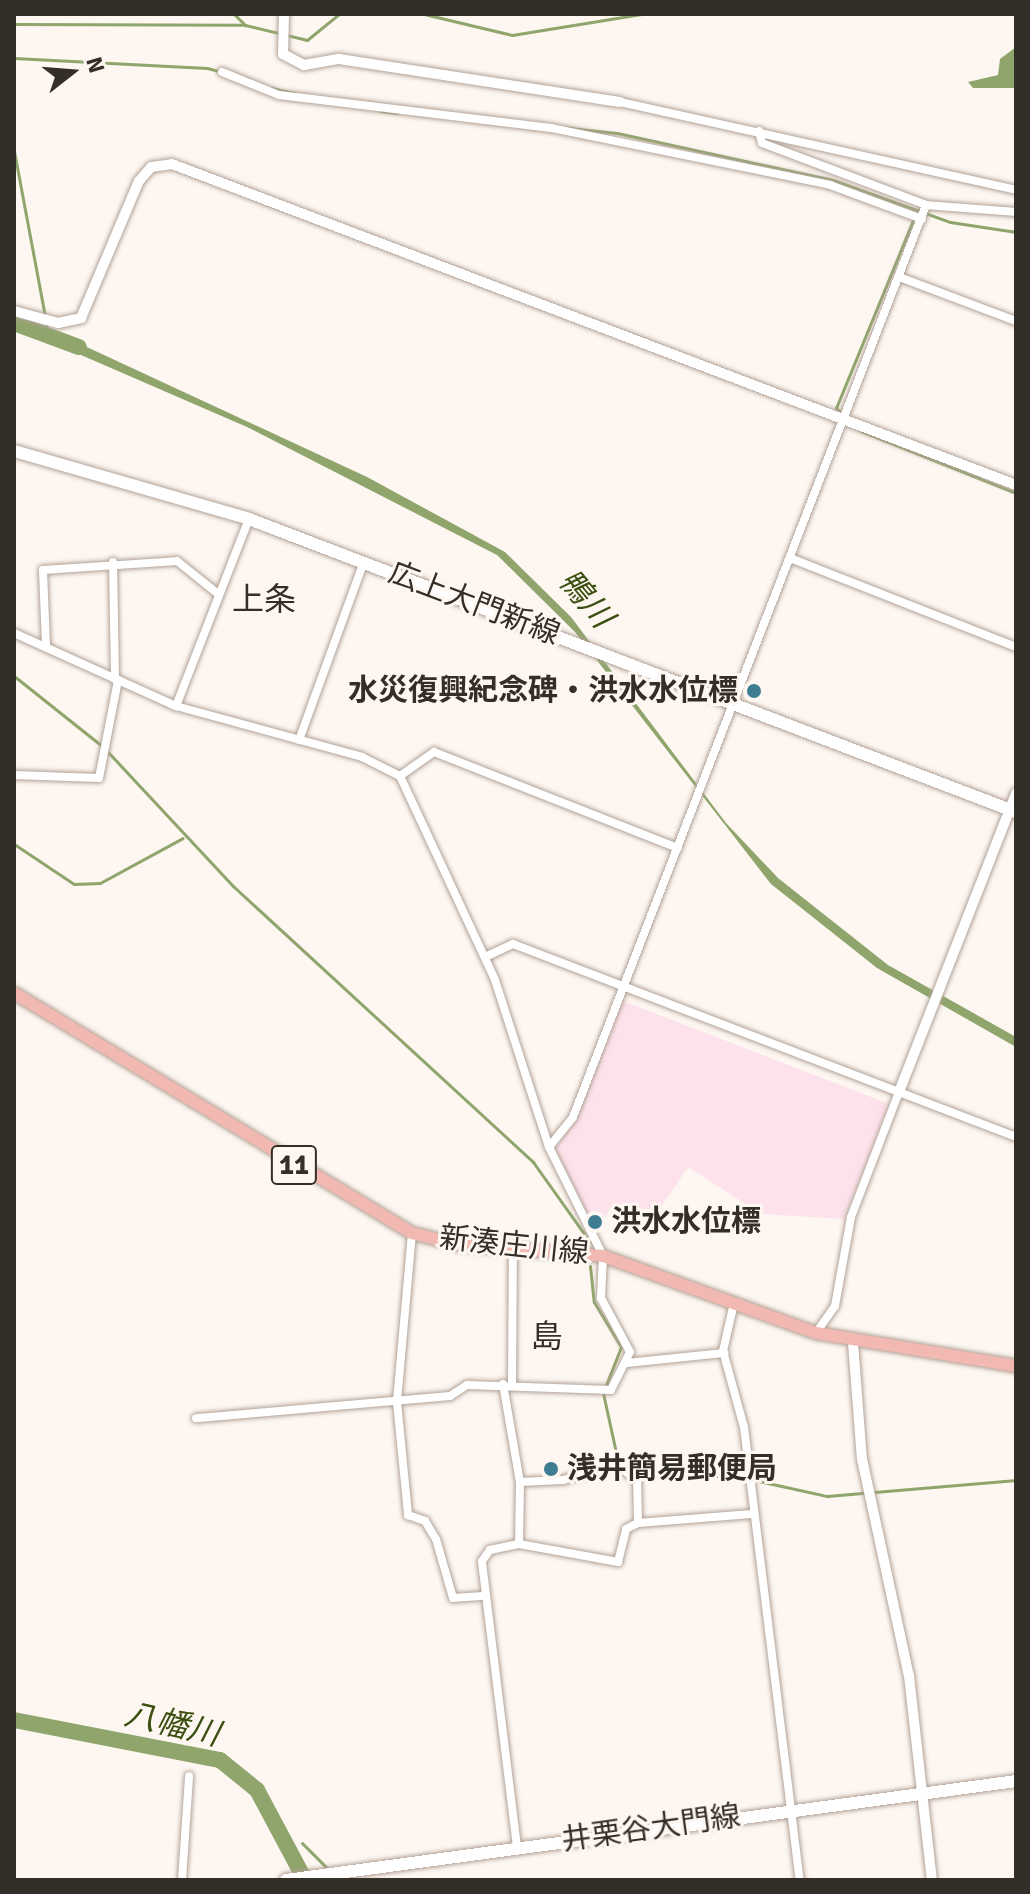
<!DOCTYPE html>
<html>
<head>
<meta charset="utf-8">
<style>
  body { margin:0 }
  #map { position:relative; width:1030px; height:1894px; overflow:hidden; background:#fdf6f1; font-family:Signika,"Noto Sans JP",sans-serif }
  div>[style] { position:absolute }
  [style*='--x'] { left:calc(var(--x)*1px); top:calc(var(--y)*1px); width:calc(var(--w)*1px); rotate:calc(var(--a)*1deg) }
  .green>* { inset:0; background:#fde2eb }
  .water>* { inset:0; background:#8fa56c }
  .stream>* { height:3px; margin:-1.5px; padding:0 1.5px; transform-origin:1.5px; border-radius:1.5px; background:#8fa56c }
  .river>* { height:16px; margin:-8px; padding:0 8px; transform-origin:8px; border-radius:8px; background:#8fa56c }
  .roads { filter:drop-shadow(0 0 2px #b2a296) drop-shadow(0 0 2px #b2a296) }
  .minor>* { height:8px; margin:-4px; padding:0 4px; transform-origin:4px; border-radius:4px; background:#fff }
  .tertiary>* { height:10px; margin:-5px; padding:0 5px; transform-origin:5px; border-radius:5px; background:#fff }
  .secondary>* { height:12px; margin:-6px; padding:0 6px; transform-origin:6px; border-radius:6px; background:#fff }
  .primary>* { height:12px; margin:-6px; padding:0 6px; transform-origin:6px; border-radius:6px; background:#f1b9b1 }
  .dots>* { width:22px; height:22px; translate:-50% -50%; box-sizing:border-box; border:4px solid #fdf6f1; border-radius:50% }
  span { translate:-50% -50%; white-space:nowrap; text-align:center; line-height:1.15; -webkit-text-stroke:6px #fdf6f1; paint-order:stroke }
  .shield-label span { padding:2px 6px; background:#fdf6f1; border:2px solid; border-radius:6px; -webkit-text-stroke-width:0 }
  .shield-label { font-size:28px; color:#342e29; font-weight:700 }
  .street-label { font-size:30px; color:#342e29 }
  .poi-label { font-size:30px; color:#342e29; font-weight:700 }
  .right { translate:-100% -50%; text-align:right }
  .left { translate:0 -50%; text-align:left }
  .water-label { font-size:32px; color:#3b4f10; font-style:italic }
  .neighbourhood-label { font-size:32px; color:#342e29 }
  .frame { position:absolute; inset:0; border:16px solid #342e29; pointer-events:none }
  .north { position:absolute; left:32px; top:32px; width:80px; height:80px; -webkit-text-stroke:6px #fdf6f1; paint-order:stroke; rotate:73deg; font-size:22px; font-weight:700; line-height:32px; text-align:center; color:#342e29 }
  .north::after { content:''; display:block; margin:auto; width:28px; height:36px; background:#342e29; clip-path:polygon(50% 0,100% 100%,50% 72%,0 100%) }
</style>
</head>
<body>
<div id="map">
  <div class="green">
    <i style="clip-path:polygon(623px 1001px,889px 1104px,844px 1219px,761px 1214px,688px 1167px,659px 1210px,611px 1207px,596px 1234px,549px 1158px,577px 1118px)"></i>
  </div>
  <div class="water">
    <i style="clip-path:polygon(1016px 47px,1016px 88px,973px 88px,968px 82px,998px 75px,1000px 59px)"></i>
    <i style="clip-path:polygon(63px 336px,367px 477px,505px 552px,571px 617px,726px 823px,778px 878px,888px 965px,1016px 1037px,1016px 1047px,877px 968px,771px 884px,575px 632px,497px 555px,247px 427px,81px 355px,59px 343px)"></i>
  </div>
  <div class="stream">
    <i style="--x:234;--y:14;--w:16;--a:45"></i>
    <i style="--x:424;--y:14;--w:90;--a:13.4"></i>
    <i style="--x:512;--y:35;--w:131;--a:-9.2"></i>
    <i style="--x:14;--y:24;--w:231;--a:0.2"></i>
    <i style="--x:245;--y:25;--w:64;--a:13.6"></i>
    <i style="--x:307;--y:40;--w:41;--a:-39.1"></i>
    <i style="--x:14;--y:58;--w:193;--a:3"></i>
    <i style="--x:207;--y:68;--w:43;--a:14.7"></i>
    <i style="--x:271;--y:88;--w:25;--a:12"></i>
    <i style="--x:380;--y:111;--w:17;--a:7"></i>
    <i style="--x:541;--y:125;--w:76;--a:6"></i>
    <i style="--x:617;--y:133;--w:221;--a:12.3"></i>
    <i style="--x:833;--y:180;--w:124;--a:19.7"></i>
    <i style="--x:950;--y:222;--w:67;--a:8.6"></i>
    <i style="--x:14;--y:151;--w:168;--a:79.4"></i>
    <i style="--x:46;--y:324;--w:11;--a:80"></i>
    <i style="--x:844;--y:415;--w:11;--a:-139"></i>
    <i style="--x:836;--y:408;--w:205;--a:-67.7"></i>
    <i style="--x:861;--y:431;--w:167;--a:21.8"></i>
    <i style="--x:14;--y:676;--w:112;--a:38.5"></i>
    <i style="--x:107;--y:751;--w:185;--a:47"></i>
    <i style="--x:233;--y:886;--w:408;--a:42.6"></i>
    <i style="--x:533;--y:1162;--w:98;--a:54.5"></i>
    <i style="--x:14;--y:844;--w:72;--a:33.7"></i>
    <i style="--x:74;--y:884;--w:26;--a:-2"></i>
    <i style="--x:100;--y:883;--w:94;--a:-28.5"></i>
    <i style="--x:590;--y:1266;--w:36;--a:84"></i>
    <i style="--x:594;--y:1302;--w:52;--a:59"></i>
    <i style="--x:621;--y:1347;--w:41;--a:111.5"></i>
    <i style="--x:603;--y:1393;--w:71;--a:77.7"></i>
    <i style="--x:639;--y:1471;--w:108;--a:3.7"></i>
    <i style="--x:754;--y:1480;--w:75;--a:12.4"></i>
    <i style="--x:827;--y:1496;--w:190;--a:-4.8"></i>
    <i style="--x:302;--y:1843;--w:38;--a:45"></i>
  </div>
  <div class="river">
    <i style="--x:14;--y:323;--w:69;--a:20.3"></i>
    <i style="--x:14;--y:1720;--w:210;--a:11"></i>
    <i style="--x:220;--y:1760;--w:48;--a:39"></i>
    <i style="--x:257;--y:1790;--w:102;--a:61.9"></i>
  </div>
  <div class="roads">
    <div class="minor">
      <i style="--x:222;--y:72;--w:61;--a:22"></i>
      <i style="--x:279;--y:95;--w:274;--a:6.9"></i>
      <i style="--x:551;--y:128;--w:285;--a:11.5"></i>
      <i style="--x:830;--y:185;--w:98;--a:20.3"></i>
      <i style="--x:620;--y:102;--w:406;--a:12.5"></i>
      <i style="--x:759;--y:131;--w:12;--a:76"></i>
      <i style="--x:762;--y:143;--w:175;--a:20.7"></i>
      <i style="--x:899;--y:277;--w:125;--a:20.6"></i>
      <i style="--x:790;--y:558;--w:243;--a:21.5"></i>
      <i style="--x:113;--y:562;--w:117;--a:89"></i>
      <i style="--x:14;--y:633;--w:178;--a:24.3"></i>
      <i style="--x:176;--y:706;--w:193;--a:15.3"></i>
      <i style="--x:362;--y:757;--w:42;--a:26.6"></i>
      <i style="--x:400;--y:776;--w:225;--a:65"></i>
      <i style="--x:495;--y:980;--w:176;--a:72.1"></i>
      <i style="--x:549;--y:1147;--w:122;--a:63.6"></i>
      <i style="--x:603;--y:1256;--w:42;--a:92.7"></i>
      <i style="--x:601;--y:1298;--w:61;--a:61.8"></i>
      <i style="--x:630;--y:1352;--w:42;--a:116.6"></i>
      <i style="--x:611;--y:1390;--w:144;--a:-178"></i>
      <i style="--x:467;--y:1385;--w:20;--a:147"></i>
      <i style="--x:450;--y:1396;--w:255;--a:175"></i>
      <i style="--x:46;--y:645;--w:75;--a:-92.3"></i>
      <i style="--x:43;--y:570;--w:134;--a:-3.8"></i>
      <i style="--x:177;--y:561;--w:51;--a:38.7"></i>
      <i style="--x:176;--y:706;--w:201;--a:-68.7"></i>
      <i style="--x:299;--y:740;--w:190;--a:-70"></i>
      <i style="--x:14;--y:775;--w:85;--a:2"></i>
      <i style="--x:99;--y:778;--w:100;--a:-79"></i>
      <i style="--x:400;--y:776;--w:42;--a:-35.2"></i>
      <i style="--x:434;--y:752;--w:262;--a:21.5"></i>
      <i style="--x:485;--y:957;--w:31;--a:-25"></i>
      <i style="--x:513;--y:944;--w:539;--a:20.99"></i>
      <i style="--x:549;--y:1147;--w:38;--a:-51"></i>
      <i style="--x:573;--y:1117;--w:978;--a:-68.84"></i>
      <i style="--x:926;--y:205;--w:90;--a:4.4"></i>
      <i style="--x:412;--y:1233;--w:170;--a:95.1"></i>
      <i style="--x:397;--y:1402;--w:114;--a:84.4"></i>
      <i style="--x:408;--y:1515;--w:18;--a:19"></i>
      <i style="--x:425;--y:1521;--w:21;--a:59"></i>
      <i style="--x:436;--y:1539;--w:61;--a:73.9"></i>
      <i style="--x:453;--y:1598;--w:30;--a:-4"></i>
      <i style="--x:734;--y:1303;--w:49;--a:102.9"></i>
      <i style="--x:723;--y:1351;--w:79;--a:74.6"></i>
      <i style="--x:744;--y:1427;--w:456;--a:83"></i>
      <i style="--x:816;--y:1333;--w:33;--a:-55"></i>
      <i style="--x:835;--y:1306;--w:90;--a:-79.8"></i>
      <i style="--x:851;--y:1217;--w:134;--a:-69"></i>
      <i style="--x:626;--y:1363;--w:99;--a:-5.8"></i>
      <i style="--x:512;--y:1383;--w:136;--a:-89.6"></i>
      <i style="--x:503;--y:1384;--w:99;--a:80.2"></i>
      <i style="--x:520;--y:1482;--w:62;--a:90.9"></i>
      <i style="--x:637;--y:1476;--w:47;--a:88.8"></i>
      <i style="--x:520;--y:1482;--w:43;--a:-2.7"></i>
      <i style="--x:563;--y:1480;--w:55;--a:-15.8"></i>
      <i style="--x:616;--y:1465;--w:21;--a:35"></i>
      <i style="--x:633;--y:1477;--w:10;--a:-79"></i>
      <i style="--x:517;--y:1847;--w:288;--a:-97"></i>
      <i style="--x:482;--y:1561;--w:14;--a:-54"></i>
      <i style="--x:490;--y:1550;--w:30;--a:-12"></i>
      <i style="--x:519;--y:1544;--w:101;--a:10.3"></i>
      <i style="--x:618;--y:1562;--w:34;--a:-76"></i>
      <i style="--x:626;--y:1529;--w:13;--a:-27"></i>
      <i style="--x:638;--y:1523;--w:114;--a:-4.5"></i>
      <i style="--x:182;--y:1880;--w:104;--a:-86.1"></i>
    </div>
    <div class="tertiary">
      <i style="--x:284;--y:14;--w:40;--a:91.4"></i>
      <i style="--x:283;--y:54;--w:24;--a:28"></i>
      <i style="--x:304;--y:65;--w:36;--a:-10"></i>
      <i style="--x:339;--y:59;--w:284;--a:8.7"></i>
      <i style="--x:14;--y:311;--w:46;--a:15.3"></i>
      <i style="--x:58;--y:323;--w:24;--a:-12"></i>
      <i style="--x:81;--y:318;--w:149;--a:-67.1"></i>
      <i style="--x:139;--y:181;--w:18;--a:-49"></i>
      <i style="--x:151;--y:167;--w:21;--a:-8"></i>
      <i style="--x:172;--y:164;--w:903;--a:20.82"></i>
      <i style="--x:899;--y:1092;--w:321;--a:-68.6"></i>
      <i style="--x:853;--y:1343;--w:116;--a:85.6"></i>
      <i style="--x:862;--y:1459;--w:222;--a:77.8"></i>
      <i style="--x:909;--y:1676;--w:205;--a:83.6"></i>
    </div>
    <div class="secondary">
      <i style="--x:14;--y:451;--w:245;--a:16.1"></i>
      <i style="--x:249;--y:519;--w:821;--a:20.91"></i>
      <i style="--x:286;--y:1880;--w:737;--a:-7.72"></i>
    </div>
    <div class="primary">
      <i style="--x:14;--y:993;--w:465;--a:31.1"></i>
      <i style="--x:412;--y:1233;--w:44;--a:14.3"></i>
      <i style="--x:455;--y:1244;--w:148;--a:4.6"></i>
      <i style="--x:603;--y:1256;--w:226;--a:19.9"></i>
      <i style="--x:816;--y:1333;--w:203;--a:9.4"></i>
    </div>
  </div>
  <div class="dots">
    <i style="left:754px;top:691px;background:#3f7d93"></i>
    <i style="left:595px;top:1222px;background:#3f7d93"></i>
    <i style="left:551px;top:1469px;background:#3f7d93"></i>
  </div>
  <div class="shield-label">
    <span style="left:294px;top:1165px">11</span>
  </div>
  <div class="street-label">
    <span style="left:474px;top:604px;rotate:21deg">広上大門新線</span>
    <span style="left:514px;top:1246px;rotate:6deg">新湊庄川線</span>
    <span style="left:651px;top:1829px;rotate:-8deg">井栗谷大門線</span>
  </div>
  <div class="poi-label">
    <span class="right" style="left:738px;top:691px">水災復興紀念碑・洪水水位標</span>
    <span class="left" style="left:611px;top:1222px">洪水水位標</span>
    <span class="left" style="left:567px;top:1469px">浅井簡易郵便局</span>
  </div>
  <div class="water-label">
    <span style="left:585px;top:599px;rotate:50deg">鴨川</span>
    <span style="left:172px;top:1725px;rotate:13deg">八幡川</span>
  </div>
  <div class="neighbourhood-label">
    <span style="left:264px;top:600px">上条</span>
    <span style="left:547px;top:1337px">島</span>
  </div>
  <div class="frame"></div>
  <div class="north">N</div>
</div>
</body>
</html>
